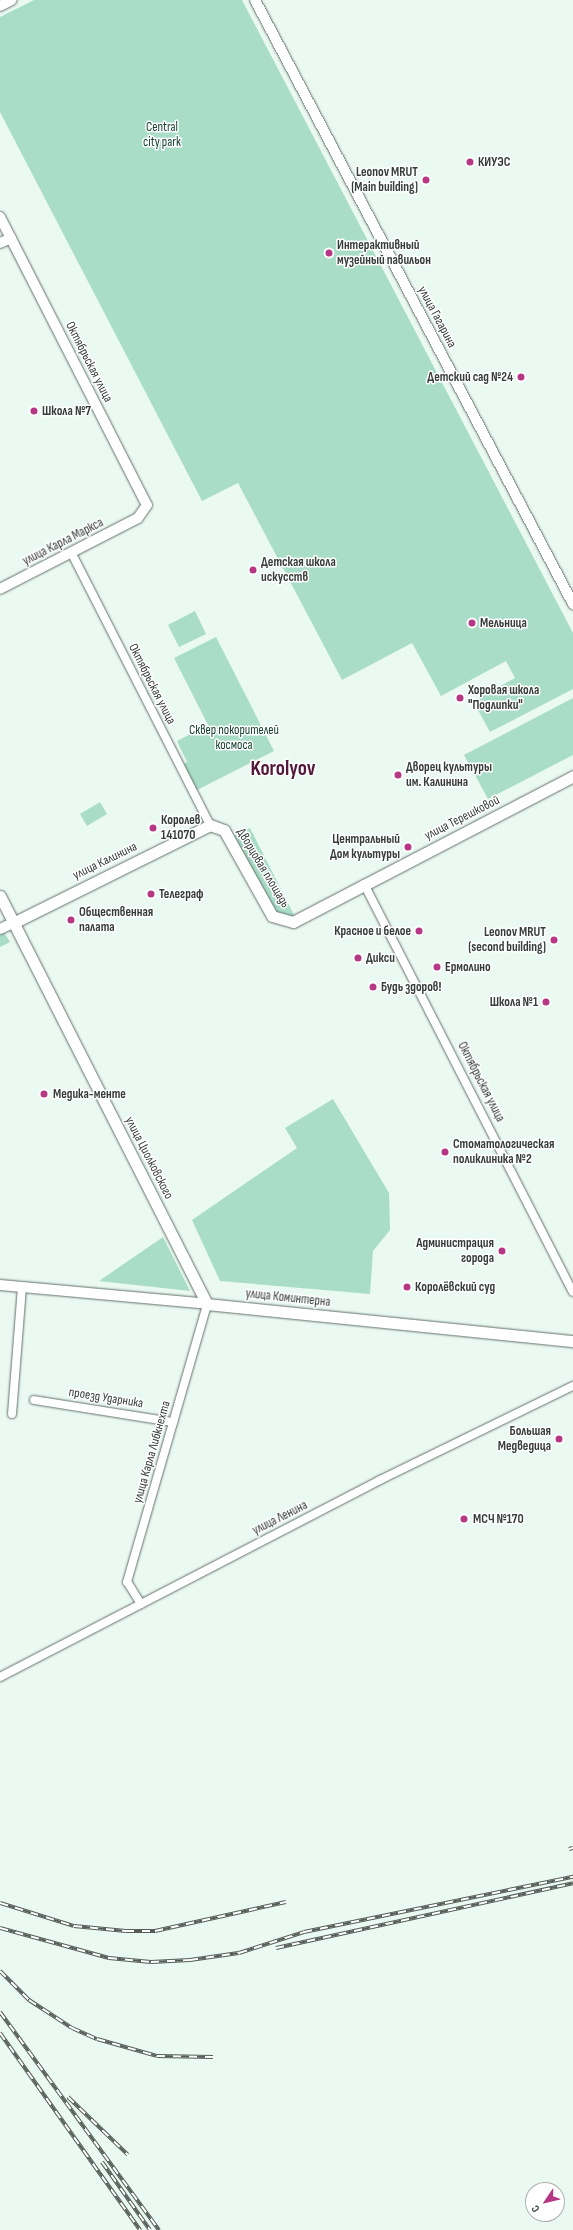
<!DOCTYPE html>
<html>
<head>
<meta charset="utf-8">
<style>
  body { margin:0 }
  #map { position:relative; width:573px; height:2230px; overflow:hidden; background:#eaf9f2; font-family:"Sofia Sans Condensed",sans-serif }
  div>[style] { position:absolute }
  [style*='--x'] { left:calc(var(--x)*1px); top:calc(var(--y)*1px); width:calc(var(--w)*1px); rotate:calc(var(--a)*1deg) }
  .green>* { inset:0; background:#aaddc8 }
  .roads { filter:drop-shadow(0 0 1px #64716b) drop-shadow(0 0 1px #64716b) }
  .minor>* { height:8px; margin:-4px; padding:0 4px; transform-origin:4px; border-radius:4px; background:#fff }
  .tertiary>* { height:10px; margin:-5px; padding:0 5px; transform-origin:5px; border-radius:5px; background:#fff }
  .secondary>* { height:11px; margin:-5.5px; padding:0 5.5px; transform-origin:5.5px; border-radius:5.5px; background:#fff }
  .rail>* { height:4px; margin-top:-2px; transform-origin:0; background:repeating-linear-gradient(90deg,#fff 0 8px,#555d59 0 16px); box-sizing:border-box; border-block:1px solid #555d59 }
  .dots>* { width:11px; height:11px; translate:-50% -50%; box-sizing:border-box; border:2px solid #fff; border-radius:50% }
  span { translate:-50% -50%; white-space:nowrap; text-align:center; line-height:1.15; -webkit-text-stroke:3px #fff; paint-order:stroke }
  .park-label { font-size:13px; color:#154032 }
  .poi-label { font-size:13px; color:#373d3a; font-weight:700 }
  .left { translate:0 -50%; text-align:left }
  .right { translate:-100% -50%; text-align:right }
  .street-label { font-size:13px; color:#373d3a }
  .town-label { font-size:21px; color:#54173c; font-weight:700 }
  .north { position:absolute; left:525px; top:2182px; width:40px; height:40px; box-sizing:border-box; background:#fff; border:1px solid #afb1b0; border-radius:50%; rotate:235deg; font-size:11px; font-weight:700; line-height:16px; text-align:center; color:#373d3a }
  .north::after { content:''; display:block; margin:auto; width:14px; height:18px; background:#b63784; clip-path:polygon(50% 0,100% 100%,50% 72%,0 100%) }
</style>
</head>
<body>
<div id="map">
  <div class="green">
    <i style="clip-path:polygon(34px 0,242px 0,573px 633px,573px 689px,490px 732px,473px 701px,515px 678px,506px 661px,441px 696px,412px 643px,342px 680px,238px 483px,202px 501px,0 112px,0 17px)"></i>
    <i style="clip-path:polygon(195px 611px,206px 634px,179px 647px,168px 625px)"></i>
    <i style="clip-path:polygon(216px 637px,274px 751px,195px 791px,182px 765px,187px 762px,177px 741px,208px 725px,174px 658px)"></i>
    <i style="clip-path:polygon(573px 698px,573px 755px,488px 799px,464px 755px)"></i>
    <i style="clip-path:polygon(100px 802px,107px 814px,87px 826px,80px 814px)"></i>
    <i style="clip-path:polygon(250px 828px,294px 915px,286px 918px,274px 913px,232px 837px)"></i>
    <i style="clip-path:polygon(3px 931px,10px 942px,0 947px,0 933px)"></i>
    <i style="clip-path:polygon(333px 1099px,389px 1193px,390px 1230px,373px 1251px,370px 1294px,220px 1281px,192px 1220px,297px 1148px,285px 1128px)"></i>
    <i style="clip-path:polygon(163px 1237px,190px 1291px,99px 1281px)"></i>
  </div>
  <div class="roads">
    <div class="minor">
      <i style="--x:71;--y:552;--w:306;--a:63"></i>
      <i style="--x:364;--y:884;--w:458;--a:62.9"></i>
      <i style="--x:34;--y:1400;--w:141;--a:9"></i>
      <i style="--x:12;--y:1414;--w:127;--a:-85.5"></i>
      <i style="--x:141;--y:1604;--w:26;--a:-122"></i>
      <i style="--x:127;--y:1582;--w:289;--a:-73.9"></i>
      <i style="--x:0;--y:1677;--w:428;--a:-27.4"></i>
      <i style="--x:380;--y:1480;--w:215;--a:-26"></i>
    </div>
    <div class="tertiary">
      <i style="--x:255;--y:0;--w:683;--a:62.23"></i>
      <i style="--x:0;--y:6;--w:13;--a:-27"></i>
      <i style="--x:0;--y:217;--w:323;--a:63"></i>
      <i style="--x:147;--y:505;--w:16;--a:125"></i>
      <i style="--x:138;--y:518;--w:155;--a:152.8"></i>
      <i style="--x:0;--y:243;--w:12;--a:-24"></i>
      <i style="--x:0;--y:929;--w:14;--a:-25"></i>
      <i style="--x:0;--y:1285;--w:208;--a:5.2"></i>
    </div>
    <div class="secondary">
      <i style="--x:0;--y:896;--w:458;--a:63.1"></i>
      <i style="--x:207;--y:1304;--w:368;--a:5.8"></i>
      <i style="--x:13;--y:923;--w:220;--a:-26.4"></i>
      <i style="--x:210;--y:825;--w:15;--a:20"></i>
      <i style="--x:224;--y:830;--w:98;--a:60.8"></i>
      <i style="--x:272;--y:916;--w:22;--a:16"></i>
      <i style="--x:293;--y:922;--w:316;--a:-27.5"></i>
    </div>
  </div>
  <div class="rail">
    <i style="--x:569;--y:1849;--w:4;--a:-14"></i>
    <i style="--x:0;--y:1903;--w:77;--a:17.3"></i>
    <i style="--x:74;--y:1926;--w:52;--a:5.5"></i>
    <i style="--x:126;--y:1931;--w:29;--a:0"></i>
    <i style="--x:155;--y:1931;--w:134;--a:-12.5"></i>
    <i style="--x:0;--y:1928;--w:113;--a:15.4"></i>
    <i style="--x:109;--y:1958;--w:42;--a:5.4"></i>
    <i style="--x:151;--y:1962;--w:39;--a:-3"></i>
    <i style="--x:190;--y:1960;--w:49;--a:-8.1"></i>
    <i style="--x:239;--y:1953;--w:68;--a:-17.9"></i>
    <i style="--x:304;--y:1932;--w:275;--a:-11.6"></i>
    <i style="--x:276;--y:1948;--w:304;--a:-12.3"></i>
    <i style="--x:0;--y:1971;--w:41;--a:45"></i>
    <i style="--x:29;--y:2000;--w:51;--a:33.1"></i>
    <i style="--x:72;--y:2028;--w:27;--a:24"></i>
    <i style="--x:97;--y:2039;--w:62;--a:15.8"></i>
    <i style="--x:157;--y:2056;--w:56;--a:1"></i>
    <i style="--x:0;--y:2012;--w:270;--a:53.9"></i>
    <i style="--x:0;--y:2033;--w:242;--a:54.6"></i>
    <i style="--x:68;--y:2097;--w:83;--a:44"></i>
    <i style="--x:102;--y:2162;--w:83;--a:54.8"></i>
  </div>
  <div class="dots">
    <i style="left:470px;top:162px;background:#b63784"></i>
    <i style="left:426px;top:180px;background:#b63784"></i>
    <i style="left:329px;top:253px;background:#b63784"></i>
    <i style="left:521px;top:377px;background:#b63784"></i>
    <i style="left:34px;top:411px;background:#b63784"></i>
    <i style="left:253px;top:570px;background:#b63784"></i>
    <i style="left:472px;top:623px;background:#b63784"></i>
    <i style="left:460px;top:698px;background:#b63784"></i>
    <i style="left:398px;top:775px;background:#b63784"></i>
    <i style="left:153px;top:828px;background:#b63784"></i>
    <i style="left:408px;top:847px;background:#b63784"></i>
    <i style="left:151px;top:894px;background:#b63784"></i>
    <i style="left:71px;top:920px;background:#b63784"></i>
    <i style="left:419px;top:931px;background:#b63784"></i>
    <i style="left:554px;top:940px;background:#b63784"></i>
    <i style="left:358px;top:958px;background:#b63784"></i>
    <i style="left:437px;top:967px;background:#b63784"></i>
    <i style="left:373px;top:987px;background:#b63784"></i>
    <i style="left:546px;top:1002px;background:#b63784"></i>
    <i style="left:44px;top:1094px;background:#b63784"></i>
    <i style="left:445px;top:1152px;background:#b63784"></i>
    <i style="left:502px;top:1251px;background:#b63784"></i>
    <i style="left:407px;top:1287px;background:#b63784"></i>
    <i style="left:559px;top:1439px;background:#b63784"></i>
    <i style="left:464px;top:1519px;background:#b63784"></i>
  </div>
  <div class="park-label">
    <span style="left:162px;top:135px">Central<br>city park</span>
    <span style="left:234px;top:738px">Сквер покорителей<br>космоса</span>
  </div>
  <div class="poi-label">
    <span class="left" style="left:478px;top:162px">КИУЭС</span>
    <span class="right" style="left:418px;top:180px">Leonov MRUT<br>(Main building)</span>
    <span class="left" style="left:337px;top:253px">Интерактивный<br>музейный павильон</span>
    <span class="right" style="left:513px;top:377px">Детский сад №24</span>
    <span class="left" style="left:42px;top:411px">Школа №7</span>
    <span class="left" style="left:261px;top:570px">Детская школа<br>искусств</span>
    <span class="left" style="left:480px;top:623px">Мельница</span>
    <span class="left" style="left:468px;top:698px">Хоровая школа<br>"Подлипки"</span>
    <span class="left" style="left:406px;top:775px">Дворец культуры<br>им. Калинина</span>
    <span class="left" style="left:161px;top:828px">Королев<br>141070</span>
    <span class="right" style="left:400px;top:847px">Центральный<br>Дом культуры</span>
    <span class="left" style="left:159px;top:894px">Телеграф</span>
    <span class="left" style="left:79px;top:920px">Общественная<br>палата</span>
    <span class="right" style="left:411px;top:931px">Красное и белое</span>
    <span class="right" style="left:546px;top:940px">Leonov MRUT<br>(second building)</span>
    <span class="left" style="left:366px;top:958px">Дикси</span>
    <span class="left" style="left:445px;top:967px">Ермолино</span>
    <span class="left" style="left:381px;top:987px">Будь здоров!</span>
    <span class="right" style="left:538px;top:1002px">Школа №1</span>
    <span class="left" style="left:53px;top:1094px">Медика-менте</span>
    <span class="left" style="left:453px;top:1152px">Стоматологическая<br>поликлиника №2</span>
    <span class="right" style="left:494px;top:1251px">Администрация<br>города</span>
    <span class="left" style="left:415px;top:1287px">Королёвский суд</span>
    <span class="right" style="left:551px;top:1439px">Большая<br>Медведица</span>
    <span class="left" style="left:473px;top:1519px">МСЧ №170</span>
  </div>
  <div class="street-label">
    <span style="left:437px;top:317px;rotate:62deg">улица Гагарина</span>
    <span style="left:89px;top:362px;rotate:63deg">Октябрьская улица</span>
    <span style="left:63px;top:542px;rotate:-27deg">улица Карла Маркса</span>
    <span style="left:152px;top:684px;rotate:63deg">Октябрьская улица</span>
    <span style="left:462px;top:818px;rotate:-27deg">улица Терешковой</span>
    <span style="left:105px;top:861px;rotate:-26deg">улица Калинина</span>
    <span style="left:263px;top:868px;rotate:59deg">Дворцовая площадь</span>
    <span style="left:481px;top:1082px;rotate:63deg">Октябрьская улица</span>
    <span style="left:149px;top:1158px;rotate:63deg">улица Циолковского</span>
    <span style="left:288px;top:1298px;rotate:6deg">улица Коминтерна</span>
    <span style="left:106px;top:1398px;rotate:9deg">проезд Ударника</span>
    <span style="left:152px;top:1452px;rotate:-74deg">улица Карла Либкнехта</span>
    <span style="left:280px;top:1518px;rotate:-27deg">улица Ленина</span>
  </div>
  <div class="town-label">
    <span style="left:283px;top:769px">Korolyov</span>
  </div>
  <div class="north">С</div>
</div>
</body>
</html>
